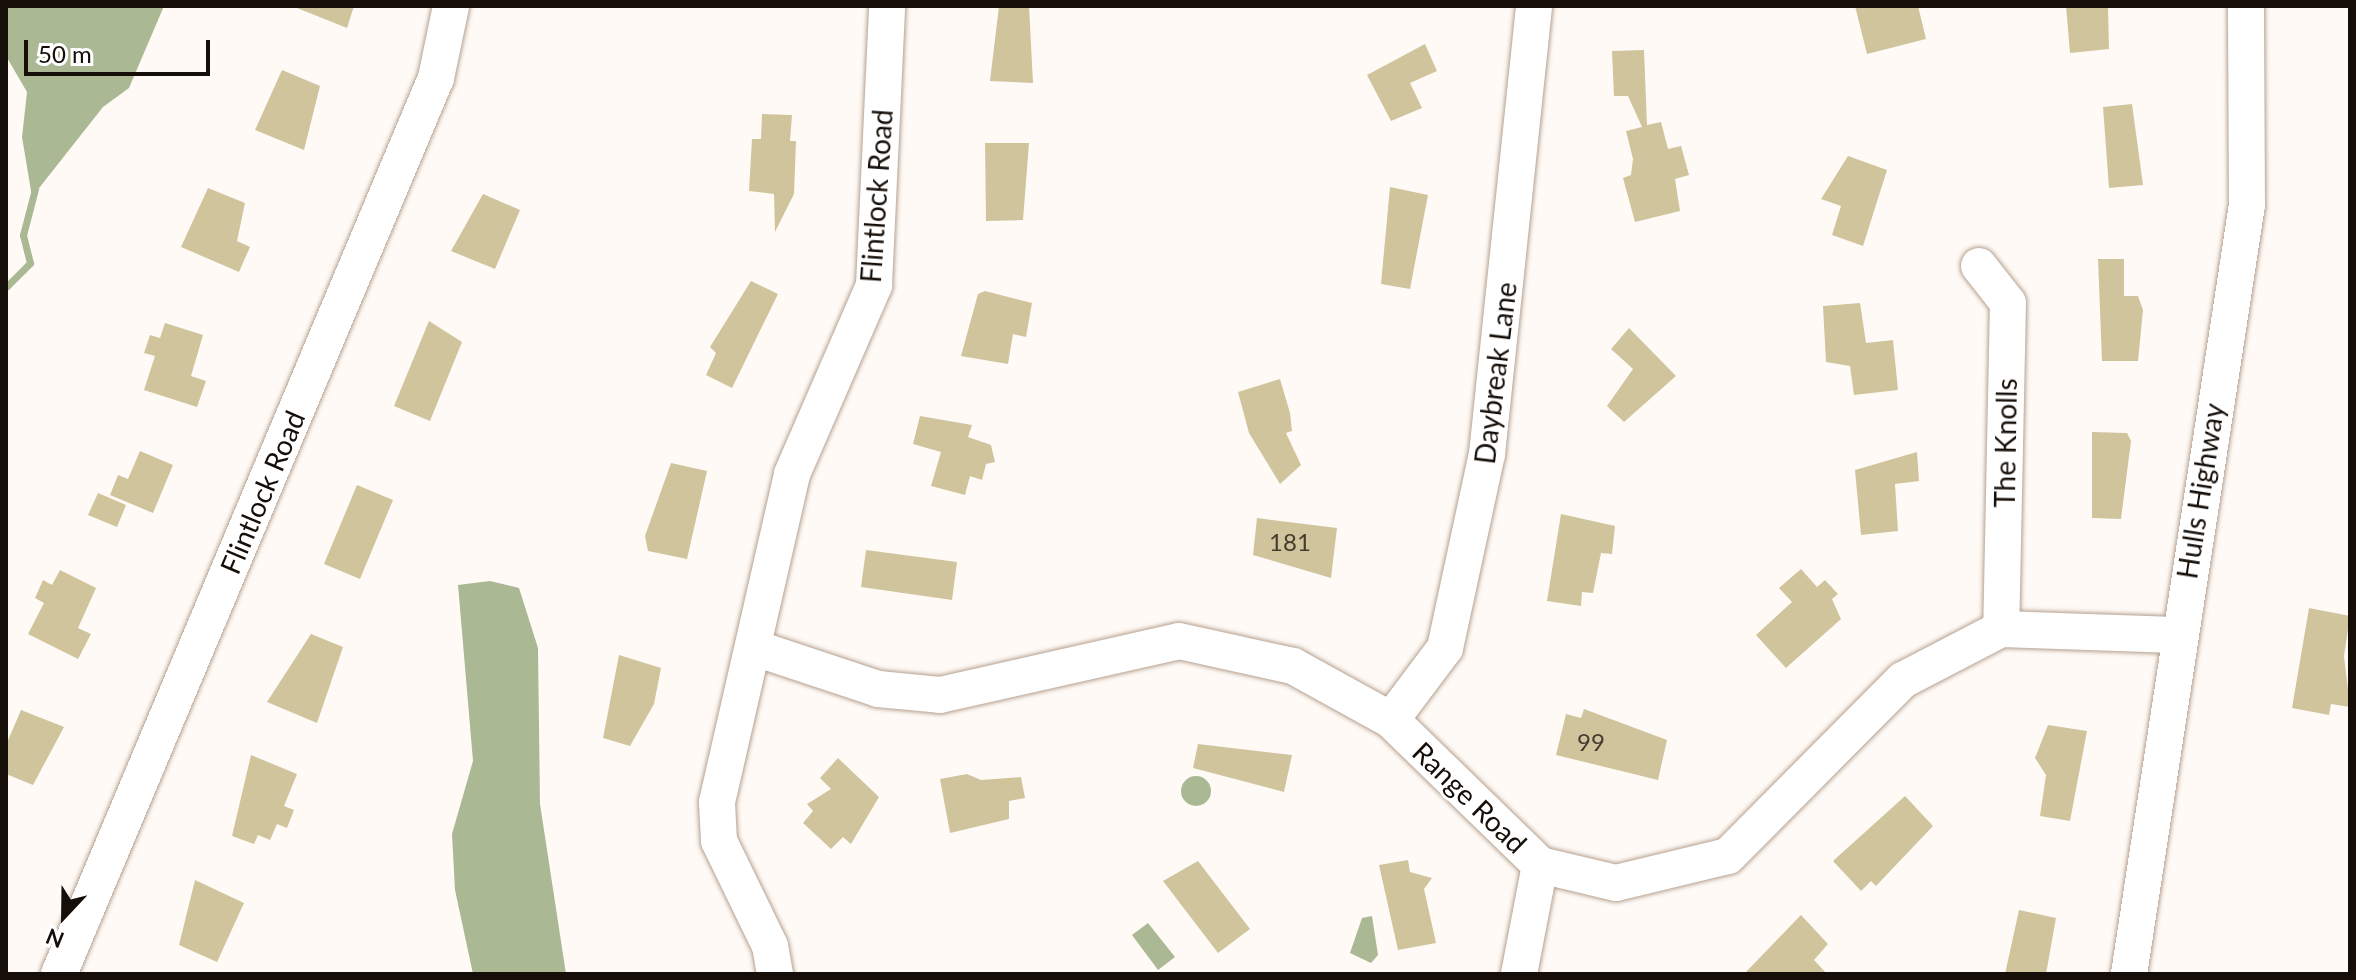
<!DOCTYPE html>
<html>
<head>
<meta charset="utf-8">
<style>
  body { margin:0 }
  #map { position:relative; width:2356px; height:980px; overflow:hidden; background:#fffaf6; font-family:Lato,sans-serif }
  div>[style] { position:absolute }
  [style*='--x'] { left:calc(var(--x)*1px); top:calc(var(--y)*1px); width:calc(var(--w)*1px); rotate:calc(var(--a)*1deg) }
  .water>* { inset:0; background:#aab894 }
  .round { border-radius:50% }
  .stream>* { height:7px; margin:-3.5px; padding:0 3.5px; transform-origin:3.5px; border-radius:3.5px; background:#aab894 }
  .building>* { inset:0; background:#d0c49d }
  .roads { filter:drop-shadow(0 0 2px #b6a190) drop-shadow(0 0 2px #b6a190) }
  .minor>* { height:36px; margin:-18px; padding:0 18px; transform-origin:18px; border-radius:18px; background:#fff }
  span { translate:-50% -50%; white-space:nowrap; text-align:center; line-height:1.15; -webkit-text-stroke:6px #fff; paint-order:stroke }
  .number-label { font-size:24px; color:#443c2e }
  .number-label span { -webkit-text-stroke-width:0 }
  .street-label { font-size:28px; color:#160f09 }
  .frame { position:absolute; inset:0; border:8px solid #160f09; pointer-events:none }
  .north { position:absolute; left:24px; top:876px; width:80px; height:80px; -webkit-text-stroke:6px #fff; paint-order:stroke; rotate:202deg; font-size:22px; font-weight:700; line-height:32px; text-align:center; color:#160f09 }
  .north::after { content:''; display:block; margin:auto; width:28px; height:36px; background:#160f09; clip-path:polygon(50% 0,100% 100%,50% 72%,0 100%) }
  .scale { position:absolute; left:24px; top:40px; width:186px; height:36px; box-sizing:border-box; border:4px solid #160f09; border-top:0; padding-left:10px; font-size:24px; line-height:28px; white-space:nowrap; color:#160f09; -webkit-text-stroke:6px #fff; paint-order:stroke }
</style>
</head>
<body>
<div id="map">
  <div class="water">
    <i style="clip-path:polygon(6px 6px,164px 6px,129px 88px,103px 107px,32px 197px,22px 137px,27px 92px,6px 56px)"></i>
    <i style="clip-path:polygon(490px 581px,519px 588px,538px 648px,540px 804px,566px 974px,473px 974px,455px 890px,452px 834px,473px 761px,458px 585px)"></i>
    <i class="round" style="left:1181px;top:776px;width:30px;height:30px"></i>
    <i style="clip-path:polygon(1372px 916px,1378px 955px,1371px 963px,1350px 953px,1362px 918px)"></i>
    <i style="clip-path:polygon(1148px 923px,1175px 957px,1158px 970px,1132px 935px)"></i>
  </div>
  <div class="stream">
    <i style="--x:6;--y:287;--w:34;--a:-45"></i>
    <i style="--x:30;--y:263;--w:29;--a:-104"></i>
    <i style="--x:23;--y:235;--w:48;--a:-75.4"></i>
  </div>
  <div class="building">
    <i style="clip-path:polygon(292px 6px,354px 6px,347px 28px)"></i>
    <i style="clip-path:polygon(999px 6px,1029px 6px,1033px 83px,990px 81px)"></i>
    <i style="clip-path:polygon(1855px 6px,1918px 6px,1926px 39px,1867px 54px)"></i>
    <i style="clip-path:polygon(2066px 6px,2108px 6px,2109px 49px,2070px 53px)"></i>
    <i style="clip-path:polygon(1425px 44px,1437px 71px,1410px 83px,1422px 108px,1391px 121px,1367px 75px)"></i>
    <i style="clip-path:polygon(1644px 50px,1647px 125px,1661px 122px,1668px 149px,1681px 146px,1689px 175px,1675px 179px,1680px 211px,1635px 222px,1623px 178px,1631px 175px,1633px 159px,1626px 131px,1642px 127px,1628px 96px,1614px 96px,1612px 51px)"></i>
    <i style="clip-path:polygon(282px 70px,320px 86px,304px 150px,255px 130px)"></i>
    <i style="clip-path:polygon(2132px 104px,2143px 185px,2109px 188px,2103px 107px)"></i>
    <i style="clip-path:polygon(762px 114px,792px 115px,790px 141px,796px 141px,794px 194px,775px 232px,774px 194px,749px 191px,752px 139px,761px 139px)"></i>
    <i style="clip-path:polygon(985px 143px,1029px 143px,1023px 220px,986px 221px)"></i>
    <i style="clip-path:polygon(1848px 156px,1887px 170px,1863px 246px,1832px 235px,1841px 206px,1821px 199px)"></i>
    <i style="clip-path:polygon(1390px 187px,1428px 195px,1410px 289px,1381px 284px)"></i>
    <i style="clip-path:polygon(208px 188px,245px 203px,237px 241px,250px 247px,239px 272px,181px 247px)"></i>
    <i style="clip-path:polygon(483px 194px,520px 210px,495px 269px,451px 251px)"></i>
    <i style="clip-path:polygon(2098px 259px,2124px 259px,2124px 296px,2138px 296px,2143px 310px,2138px 361px,2102px 361px)"></i>
    <i style="clip-path:polygon(751px 281px,778px 294px,732px 388px,706px 375px,716px 353px,710px 347px)"></i>
    <i style="clip-path:polygon(985px 291px,1032px 303px,1026px 337px,1013px 334px,1008px 364px,961px 356px,978px 294px)"></i>
    <i style="clip-path:polygon(1860px 303px,1866px 343px,1893px 340px,1898px 390px,1854px 395px,1850px 366px,1826px 362px,1823px 306px)"></i>
    <i style="clip-path:polygon(429px 321px,462px 342px,430px 421px,394px 406px)"></i>
    <i style="clip-path:polygon(165px 323px,203px 335px,191px 376px,206px 381px,197px 407px,144px 390px,155px 356px,144px 353px,150px 335px,160px 338px)"></i>
    <i style="clip-path:polygon(1629px 328px,1676px 376px,1624px 422px,1607px 406px,1633px 369px,1611px 349px)"></i>
    <i style="clip-path:polygon(1280px 379px,1290px 413px,1292px 431px,1286px 433px,1301px 465px,1280px 484px,1249px 433px,1238px 392px)"></i>
    <i style="clip-path:polygon(920px 416px,972px 425px,968px 437px,991px 445px,995px 462px,986px 464px,982px 480px,970px 476px,965px 495px,931px 486px,941px 452px,913px 444px)"></i>
    <i style="clip-path:polygon(2092px 432px,2127px 433px,2131px 441px,2121px 519px,2092px 518px)"></i>
    <i style="clip-path:polygon(140px 451px,173px 465px,153px 513px,110px 495px,118px 475px,128px 479px)"></i>
    <i style="clip-path:polygon(1917px 452px,1919px 481px,1895px 484px,1898px 531px,1861px 535px,1855px 470px)"></i>
    <i style="clip-path:polygon(671px 463px,707px 471px,687px 559px,648px 551px,645px 536px)"></i>
    <i style="clip-path:polygon(357px 485px,393px 500px,360px 579px,324px 564px)"></i>
    <i style="clip-path:polygon(98px 493px,126px 505px,117px 527px,88px 515px)"></i>
    <i style="clip-path:polygon(1561px 514px,1615px 526px,1612px 554px,1601px 553px,1593px 593px,1582px 592px,1581px 606px,1547px 601px)"></i>
    <i style="clip-path:polygon(1257px 518px,1337px 528px,1331px 578px,1253px 555px)"></i>
    <i style="clip-path:polygon(866px 550px,957px 562px,952px 600px,861px 587px)"></i>
    <i style="clip-path:polygon(1801px 569px,1817px 587px,1825px 580px,1838px 594px,1832px 599px,1841px 619px,1786px 668px,1756px 635px,1792px 602px,1779px 588px)"></i>
    <i style="clip-path:polygon(60px 570px,96px 588px,78px 628px,91px 634px,78px 659px,28px 634px,44px 603px,35px 598px,43px 580px,52px 585px)"></i>
    <i style="clip-path:polygon(2309px 608px,2350px 616px,2344px 656px,2350px 707px,2331px 704px,2329px 715px,2292px 708px)"></i>
    <i style="clip-path:polygon(311px 634px,343px 647px,317px 723px,267px 702px)"></i>
    <i style="clip-path:polygon(619px 655px,661px 668px,654px 704px,630px 746px,603px 738px)"></i>
    <i style="clip-path:polygon(1584px 709px,1667px 740px,1658px 780px,1556px 755px,1566px 714px,1581px 718px)"></i>
    <i style="clip-path:polygon(21px 710px,64px 727px,33px 785px,6px 774px,6px 745px)"></i>
    <i style="clip-path:polygon(2048px 725px,2087px 731px,2070px 821px,2040px 816px,2046px 775px,2035px 758px)"></i>
    <i style="clip-path:polygon(1198px 744px,1292px 755px,1284px 792px,1193px 768px)"></i>
    <i style="clip-path:polygon(251px 755px,297px 774px,284px 806px,294px 810px,287px 828px,277px 824px,270px 840px,258px 835px,254px 844px,232px 836px)"></i>
    <i style="clip-path:polygon(838px 758px,879px 797px,851px 844px,843px 837px,831px 849px,803px 823px,813px 811px,807px 804px,831px 789px,820px 778px)"></i>
    <i style="clip-path:polygon(967px 774px,981px 780px,1021px 777px,1025px 798px,1009px 801px,1009px 819px,950px 833px,940px 779px)"></i>
    <i style="clip-path:polygon(1905px 796px,1933px 826px,1876px 886px,1871px 881px,1861px 891px,1833px 861px)"></i>
    <i style="clip-path:polygon(1408px 860px,1410px 872px,1432px 878px,1424px 889px,1436px 943px,1398px 950px,1379px 865px)"></i>
    <i style="clip-path:polygon(1198px 861px,1250px 929px,1218px 953px,1163px 881px)"></i>
    <i style="clip-path:polygon(195px 880px,244px 903px,217px 962px,179px 945px)"></i>
    <i style="clip-path:polygon(2019px 910px,2056px 918px,2046px 974px,2005px 974px)"></i>
    <i style="clip-path:polygon(1801px 915px,1828px 944px,1814px 960px,1827px 974px,1744px 974px)"></i>
  </div>
  <div class="roads">
    <div class="minor">
      <i style="--x:1979;--y:266;--w:47;--a:51.9"></i>
      <i style="--x:2008;--y:303;--w:326;--a:91.2"></i>
      <i style="--x:755;--y:648;--w:130;--a:18.4"></i>
      <i style="--x:878;--y:689;--w:62;--a:5.5"></i>
      <i style="--x:940;--y:695;--w:245;--a:-12.7"></i>
      <i style="--x:1179;--y:641;--w:117;--a:12.4"></i>
      <i style="--x:1293;--y:666;--w:112;--a:28.9"></i>
      <i style="--x:1391;--y:720;--w:208;--a:44.2"></i>
      <i style="--x:1540;--y:865;--w:78;--a:13.3"></i>
      <i style="--x:1616;--y:883;--w:115;--a:-13.6"></i>
      <i style="--x:1728;--y:856;--w:248;--a:-45.2"></i>
      <i style="--x:1903;--y:680;--w:110;--a:-27.5"></i>
      <i style="--x:2001;--y:629;--w:175;--a:2"></i>
      <i style="--x:1391;--y:720;--w:90;--a:-53.1"></i>
      <i style="--x:1445;--y:648;--w:198;--a:-77.8"></i>
      <i style="--x:1487;--y:454;--w:450;--a:-84"></i>
      <i style="--x:59;--y:974;--w:972;--a:-67.18"></i>
      <i style="--x:436;--y:78;--w:74;--a:-78.2"></i>
      <i style="--x:775;--y:974;--w:28;--a:-100"></i>
      <i style="--x:770;--y:946;--w:117;--a:-115.9"></i>
      <i style="--x:719;--y:841;--w:39;--a:-93"></i>
      <i style="--x:717;--y:802;--w:336;--a:-77.1"></i>
      <i style="--x:792;--y:474;--w:206;--a:-66.5"></i>
      <i style="--x:874;--y:285;--w:279;--a:-87.3"></i>
      <i style="--x:1519;--y:974;--w:111;--a:-79.1"></i>
      <i style="--x:2129;--y:974;--w:778;--a:-81.28"></i>
      <i style="--x:2247;--y:205;--w:199;--a:-90.3"></i>
    </div>
  </div>
  <div class="number-label">
    <span style="left:1290px;top:542px">181</span>
    <span style="left:1591px;top:742px">99</span>
  </div>
  <div class="street-label">
    <span style="left:876px;top:196px;rotate:-86deg">Flintlock Road</span>
    <span style="left:1495px;top:373px;rotate:-83deg">Daybreak Lane</span>
    <span style="left:2005px;top:443px;rotate:-89deg">The Knolls</span>
    <span style="left:2200px;top:491px;rotate:-81deg">Hulls Highway</span>
    <span style="left:262px;top:492px;rotate:-67deg">Flintlock Road</span>
    <span style="left:1470px;top:797px;rotate:44deg">Range Road</span>
  </div>
  <div class="frame"></div>
  <div class="north">N</div>
  <div class="scale">50 m</div>
</div>
</body>
</html>
